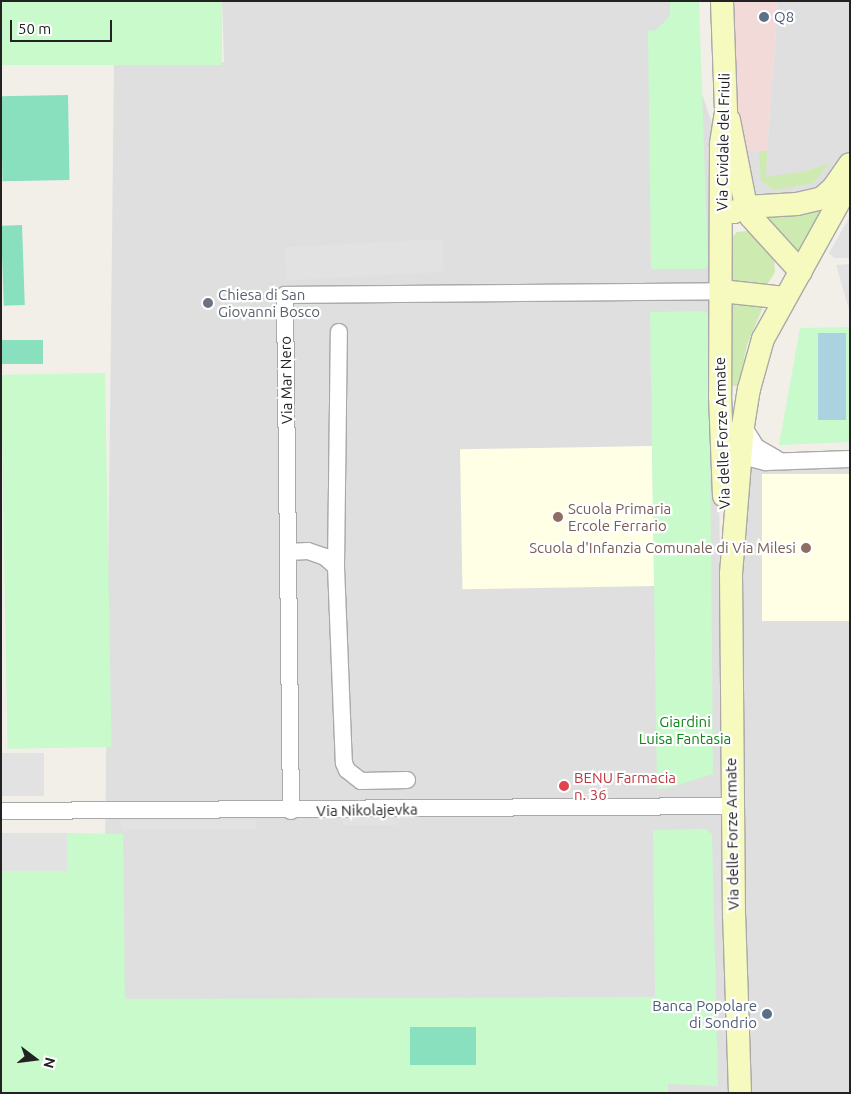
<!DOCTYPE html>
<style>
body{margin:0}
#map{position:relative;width:851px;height:1094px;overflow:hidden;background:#f2efe9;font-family:Ubuntu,sans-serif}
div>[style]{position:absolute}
.residential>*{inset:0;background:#e0dfdf}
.commercial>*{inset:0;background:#f2dad9}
.education>*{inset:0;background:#ffffe5;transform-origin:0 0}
.grass>*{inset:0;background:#cdebb0}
.park>*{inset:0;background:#c8facc;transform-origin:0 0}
.pitch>*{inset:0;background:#88e0be;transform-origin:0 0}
.parking>*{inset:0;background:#e2e2e2;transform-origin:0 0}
.water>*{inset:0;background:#aad3df;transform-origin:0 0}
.roads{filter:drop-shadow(1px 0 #a9a9a9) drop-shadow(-1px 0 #a9a9a9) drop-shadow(0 1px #a9a9a9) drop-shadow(0 -1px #a9a9a9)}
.street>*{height:16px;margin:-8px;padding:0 8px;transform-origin:8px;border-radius:8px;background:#fff}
.secondary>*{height:22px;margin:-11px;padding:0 11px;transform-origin:11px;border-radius:11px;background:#f7fabf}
.dots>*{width:14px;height:14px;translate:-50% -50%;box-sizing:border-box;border:2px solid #fff;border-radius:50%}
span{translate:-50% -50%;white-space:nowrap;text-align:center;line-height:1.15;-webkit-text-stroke:4.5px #fff;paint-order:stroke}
.service-label{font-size:15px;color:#4e5e75}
.left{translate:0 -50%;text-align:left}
.right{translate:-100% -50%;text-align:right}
.street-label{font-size:15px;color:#222}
.worship-label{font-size:15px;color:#5b616d}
.education-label{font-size:15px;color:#785e54}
.park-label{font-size:15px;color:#0c8416}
.health-label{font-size:15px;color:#be3a42}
.frame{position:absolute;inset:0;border:2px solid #222;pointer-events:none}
.north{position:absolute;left:10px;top:1034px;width:50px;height:50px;-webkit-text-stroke:4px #fff;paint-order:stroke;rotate:105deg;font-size:14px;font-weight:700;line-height:20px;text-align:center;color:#222}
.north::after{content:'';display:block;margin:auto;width:18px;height:22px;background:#222;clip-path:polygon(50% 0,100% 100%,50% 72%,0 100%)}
.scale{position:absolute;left:10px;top:20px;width:102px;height:22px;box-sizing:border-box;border:2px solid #222;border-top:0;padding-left:6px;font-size:15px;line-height:18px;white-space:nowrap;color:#222;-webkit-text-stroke:4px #fff;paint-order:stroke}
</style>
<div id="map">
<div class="residential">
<i style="clip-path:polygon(222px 1px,670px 1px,712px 123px,730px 1093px,163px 1093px,103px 1028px,114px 64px,224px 62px)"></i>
<i style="clip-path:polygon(778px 1px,850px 1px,850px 154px,823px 186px,809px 194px,751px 203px,737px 151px,767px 150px)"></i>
<i style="clip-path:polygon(743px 461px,850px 462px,850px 1093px,750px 1093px,738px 577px)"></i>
</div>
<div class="commercial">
<i style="clip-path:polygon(725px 1px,778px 1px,767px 151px,737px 150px)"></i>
</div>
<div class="education">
<i style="left:652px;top:446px;width:140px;height:192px;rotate:89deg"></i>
<i style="left:850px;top:474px;width:147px;height:88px;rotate:90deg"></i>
</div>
<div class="grass">
<i style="clip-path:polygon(759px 151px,767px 151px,766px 177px,807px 171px,829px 163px,814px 183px,774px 190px,761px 181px)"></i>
<i style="clip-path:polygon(828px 203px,802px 256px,764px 214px)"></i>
<i style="clip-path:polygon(748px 231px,770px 250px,774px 258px,775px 272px,766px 287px,734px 283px,729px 272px,729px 240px,737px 232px)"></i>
<i style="clip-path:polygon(731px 299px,764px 305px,747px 345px,739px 386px,729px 386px)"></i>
</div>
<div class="park">
<i style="left:1px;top:1px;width:221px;height:64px"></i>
<i style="clip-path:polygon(670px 1px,699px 1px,708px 266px,703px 269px,651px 269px,648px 31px,656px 30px,670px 16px)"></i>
<i style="clip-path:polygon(704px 311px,709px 315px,713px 774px,668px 788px,657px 789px,650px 312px)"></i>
<i style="clip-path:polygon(850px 327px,850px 442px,779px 445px,800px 328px)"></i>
<i style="left:105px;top:373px;width:374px;height:104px;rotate:89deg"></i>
<i style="clip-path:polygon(705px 829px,712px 834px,718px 1086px,668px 1084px,668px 1093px,1px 1093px,1px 871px,66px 871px,67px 833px,123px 834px,125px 999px,655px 997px,653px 830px)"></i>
</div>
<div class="pitch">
<i style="left:68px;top:95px;width:85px;height:67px;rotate:89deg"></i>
<i style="left:22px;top:225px;width:80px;height:21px;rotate:88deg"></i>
<i style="left:1px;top:340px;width:42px;height:24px"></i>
<i style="left:476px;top:1027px;width:38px;height:66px;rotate:90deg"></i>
</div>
<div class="parking">
<i style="clip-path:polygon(850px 216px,850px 258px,834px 258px,829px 253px)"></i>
<i style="left:442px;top:239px;width:33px;height:157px;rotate:87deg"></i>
<i style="clip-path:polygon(850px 264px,850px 313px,836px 265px)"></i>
<i style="left:1px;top:753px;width:43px;height:43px"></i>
<i style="left:343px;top:819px;width:56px;height:6px"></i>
<i style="left:121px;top:820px;width:135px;height:9px"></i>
<i style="left:1px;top:833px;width:66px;height:38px"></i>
</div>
<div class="water">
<i style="left:818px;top:333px;width:28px;height:87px"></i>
</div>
<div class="roads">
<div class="street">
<i style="left:743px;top:426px;width:25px;rotate:58deg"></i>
<i style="left:756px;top:447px;width:24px;rotate:30deg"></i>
<i style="left:739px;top:455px;width:28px;rotate:15deg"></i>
<i style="left:766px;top:462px;width:84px;rotate:-2deg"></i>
<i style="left:288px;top:552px;width:20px;rotate:-3deg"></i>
<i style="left:308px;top:551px;width:18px;rotate:19deg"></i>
<i style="left:325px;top:557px;width:15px;rotate:42deg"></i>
<i style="left:336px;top:567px;width:196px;rotate:87.7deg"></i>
<i style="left:344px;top:763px;width:8px;rotate:67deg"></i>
<i style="left:347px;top:770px;width:18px;rotate:38deg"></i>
<i style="left:361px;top:781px;width:46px;rotate:-1.2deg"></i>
<i style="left:336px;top:567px;width:235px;rotate:-89.3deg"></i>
<i style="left:1px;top:811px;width:732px;rotate:-0.39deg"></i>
<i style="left:291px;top:811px;width:516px;rotate:-90.67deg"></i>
<i style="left:285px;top:295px;width:436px;rotate:-0.5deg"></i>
</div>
<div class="secondary">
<i style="left:722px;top:1px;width:111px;rotate:87.9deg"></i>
<i style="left:726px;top:112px;width:33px;rotate:99deg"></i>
<i style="left:721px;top:145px;width:251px;rotate:90.2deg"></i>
<i style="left:720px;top:396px;width:100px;rotate:87.7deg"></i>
<i style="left:729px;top:120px;width:89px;rotate:78.9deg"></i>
<i style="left:746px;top:207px;width:11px;rotate:63deg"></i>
<i style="left:751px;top:217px;width:74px;rotate:47.7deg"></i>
<i style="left:734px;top:212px;width:13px;rotate:-23deg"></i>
<i style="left:746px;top:207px;width:51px;rotate:-3.4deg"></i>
<i style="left:797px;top:204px;width:26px;rotate:-13deg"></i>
<i style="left:822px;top:198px;width:15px;rotate:-42deg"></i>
<i style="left:833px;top:188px;width:29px;rotate:-55deg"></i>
<i style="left:721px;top:291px;width:64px;rotate:6.2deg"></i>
<i style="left:740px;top:1093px;width:177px;rotate:-91.9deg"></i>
<i style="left:734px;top:916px;width:342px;rotate:-90.5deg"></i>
<i style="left:731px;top:574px;width:148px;rotate:-85.4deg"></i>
<i style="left:743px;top:426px;width:37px;rotate:-81deg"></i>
<i style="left:749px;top:389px;width:52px;rotate:-74.4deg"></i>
<i style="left:763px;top:339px;width:179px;rotate:-61deg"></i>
</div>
</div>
<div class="dots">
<i style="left:764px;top:17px;background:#5c6f8a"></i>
<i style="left:208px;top:303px;background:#6b7280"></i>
<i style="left:558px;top:517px;background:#8d6e63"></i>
<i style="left:806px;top:548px;background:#8d6e63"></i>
<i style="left:564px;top:786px;background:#e0444e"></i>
<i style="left:767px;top:1014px;background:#5c6f8a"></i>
</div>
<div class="service-label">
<span class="left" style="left:774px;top:17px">Q8</span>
<span class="right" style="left:757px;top:1014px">Banca Popolare<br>di Sondrio</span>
</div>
<div class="street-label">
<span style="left:723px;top:142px;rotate:-89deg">Via Cividale del Friuli</span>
<span style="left:286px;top:380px;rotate:-91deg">Via Mar Nero</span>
<span style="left:722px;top:433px;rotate:-92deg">Via delle Forze Armate</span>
<span style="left:367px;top:810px;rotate:-1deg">Via Nikolajevka</span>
<span style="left:732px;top:834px;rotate:-91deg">Via delle Forze Armate</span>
</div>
<div class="worship-label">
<span class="left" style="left:218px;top:303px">Chiesa di San<br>Giovanni Bosco</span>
</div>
<div class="education-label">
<span class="left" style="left:568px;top:517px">Scuola Primaria<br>Ercole Ferrario</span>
<span class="right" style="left:796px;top:548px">Scuola d'Infanzia Comunale di Via Milesi</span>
</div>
<div class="park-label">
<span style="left:685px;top:730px">Giardini<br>Luisa Fantasia</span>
</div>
<div class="health-label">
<span class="left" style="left:574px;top:786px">BENU Farmacia<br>n. 36</span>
</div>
<div class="frame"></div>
<div class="north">N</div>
<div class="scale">50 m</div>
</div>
